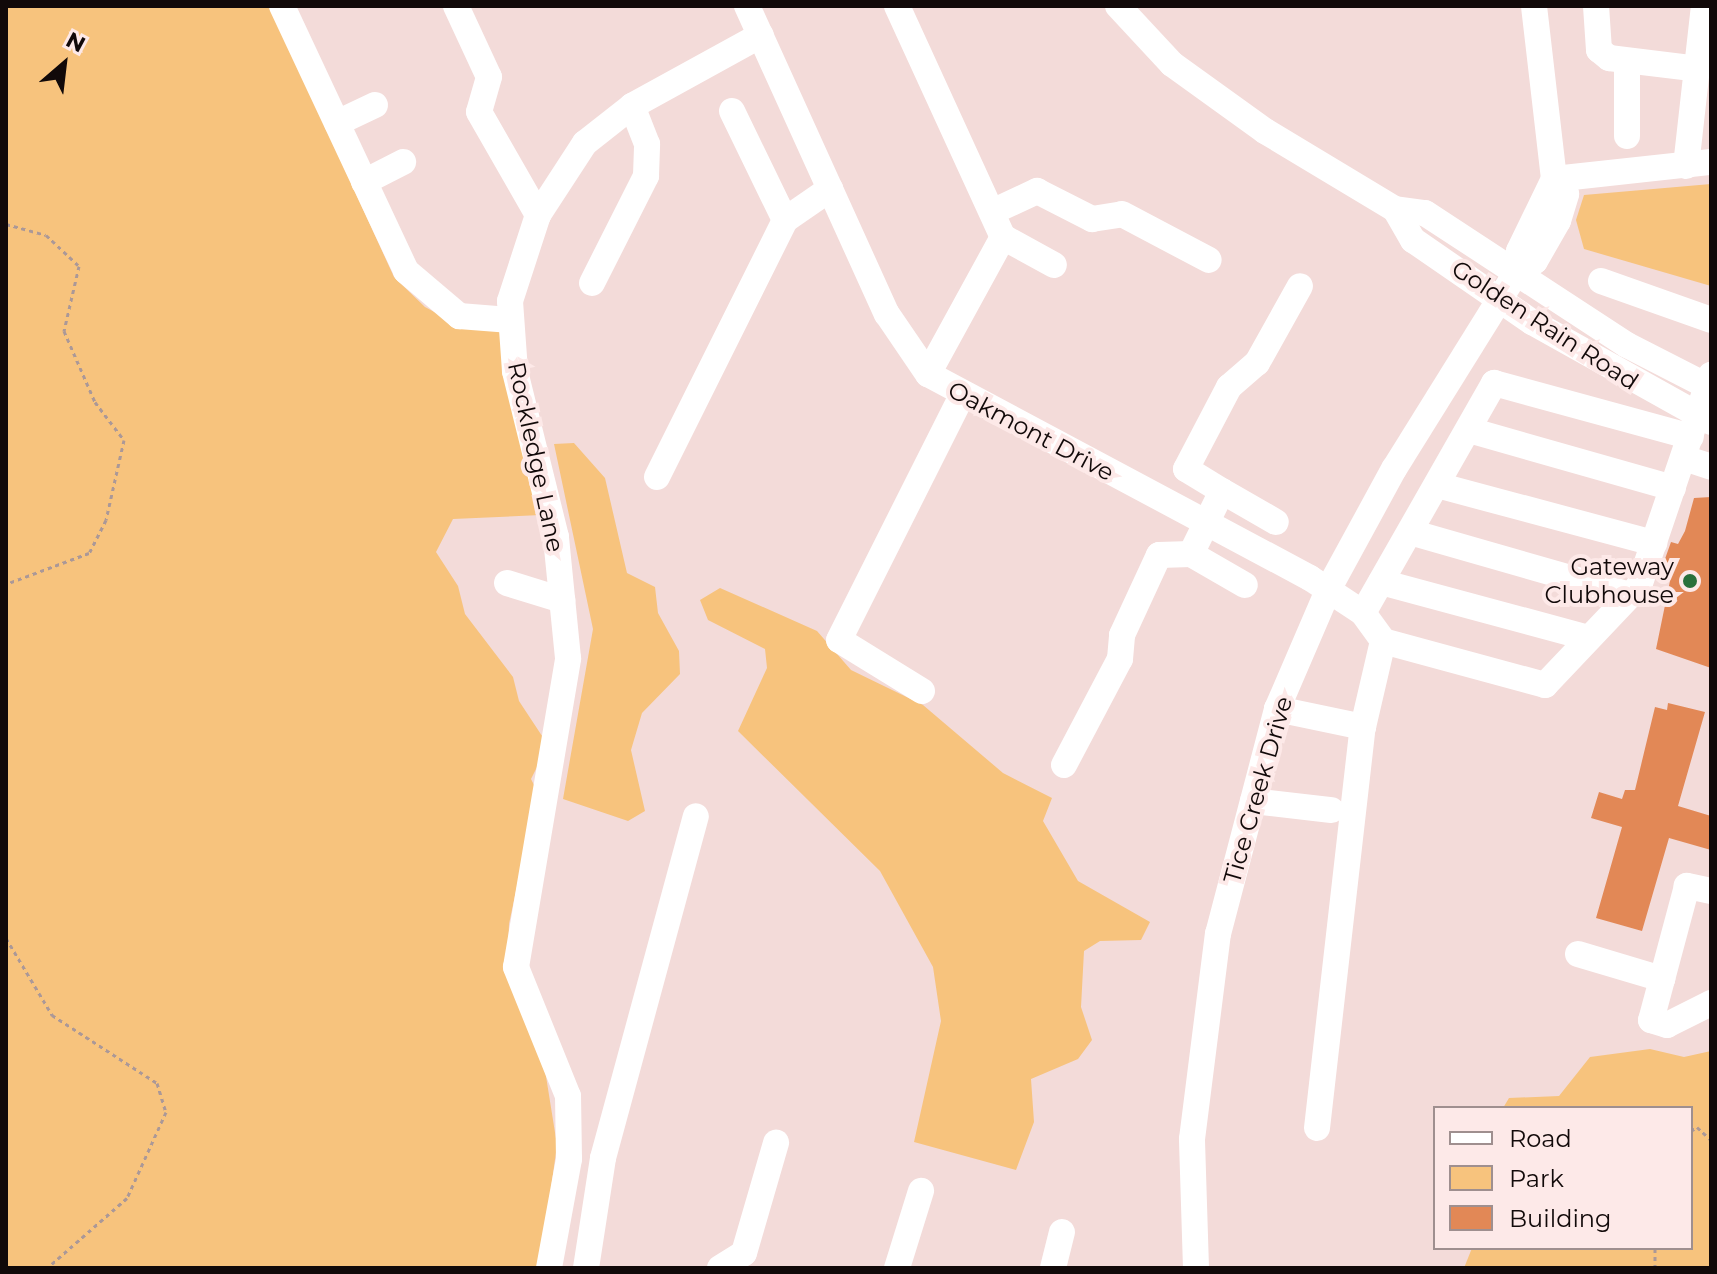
<!DOCTYPE html>
<style>
body{margin:0}
#map{position:relative;width:1717px;height:1274px;overflow:hidden;background:#f3dbd9;font-family:Montserrat,sans-serif}
div>[style]{position:absolute}
.green>*{inset:0;background:#f7c37d}
.building>*{inset:0;background:#e28856}
.path>*{height:3px;margin-top:-1.5px;transform-origin:0;background:repeating-linear-gradient(90deg,#ab9897 0 4px,transparent 0 8px)}
.minor>*{height:26px;margin:-13px;padding:0 13px;transform-origin:13px;border-radius:13px;background:#fff}
.dots>*{width:22px;height:22px;translate:-50% -50%;box-sizing:border-box;border:4px solid #fde9e8;border-radius:50%}
span{translate:-50% -50%;white-space:nowrap;text-align:center;line-height:1.15;-webkit-text-stroke:8px #fde9e8;paint-order:stroke}
.street-label{font-size:24px;color:#110909}
.poi-label{font-size:24px;color:#110909}
.right{translate:-100% -50%;text-align:right}
.frame{position:absolute;inset:0;border:8px solid #110909;pointer-events:none}
.legend{position:absolute;left:1433px;top:1106px;width:260px;height:144px;box-sizing:border-box;background:#fde9e8;border:2px solid #9f8f8f;margin:0;padding:10px 14px;list-style:none;font-size:24px;color:#110909}
.legend li{display:flex;align-items:center;gap:16px;height:40px}
.legend b{width:40px;border:2px solid #9f8f8f}
.north{position:absolute;left:24px;top:24px;width:80px;height:80px;-webkit-text-stroke:6px #fde9e8;paint-order:stroke;rotate:28deg;font-size:22px;font-weight:700;line-height:32px;text-align:center;color:#110909}
.north::after{content:'';display:block;margin:auto;width:28px;height:36px;background:#110909;clip-path:polygon(50% 0,100% 100%,50% 72%,0 100%)}
</style>
<div id="map">
<div class="green">
<i style="clip-path:polygon(6px 6px,270px 6px,394px 277px,425px 307px,457px 324px,501px 328px,541px 515px,453px 519px,436px 552px,458px 586px,465px 614px,513px 677px,519px 701px,548px 745px,531px 779px,537px 791px,509px 924px,508px 955px,545px 1070px,557px 1145px,540px 1268px,6px 1268px)"></i>
<i style="clip-path:polygon(1711px 184px,1711px 286px,1584px 249px,1576px 220px,1584px 195px)"></i>
<i style="clip-path:polygon(574px 443px,605px 478px,627px 573px,655px 587px,658px 613px,679px 651px,680px 674px,642px 713px,631px 750px,645px 811px,628px 821px,563px 799px,593px 629px,554px 444px)"></i>
<i style="clip-path:polygon(720px 588px,817px 631px,851px 670px,923px 705px,1003px 773px,1052px 798px,1043px 821px,1078px 881px,1150px 922px,1141px 940px,1100px 941px,1084px 951px,1081px 1007px,1092px 1040px,1078px 1059px,1031px 1079px,1034px 1122px,1016px 1170px,914px 1142px,941px 1021px,933px 967px,880px 871px,738px 731px,767px 668px,765px 649px,708px 620px,700px 600px)"></i>
<i style="clip-path:polygon(1650px 1049px,1684px 1057px,1711px 1051px,1711px 1268px,1464px 1268px,1472px 1248px,1691px 1248px,1691px 1108px,1503px 1108px,1509px 1098px,1559px 1096px,1590px 1057px)"></i>
</div>
<div class="building">
<i style="clip-path:polygon(1711px 497px,1711px 668px,1656px 649px,1671px 576px,1660px 573px,1671px 542px,1678px 544px,1685px 531px,1694px 498px)"></i>
<i style="clip-path:polygon(1668px 703px,1705px 712px,1678px 806px,1711px 816px,1711px 850px,1669px 838px,1642px 931px,1596px 918px,1622px 827px,1591px 818px,1599px 792px,1622px 799px,1625px 790px,1635px 790px,1655px 707px,1667px 710px)"></i>
</div>
<div class="path">
<i style="left:6px;top:224px;width:41px;rotate:15.4deg"></i>
<i style="left:46px;top:235px;width:45px;rotate:43.2deg"></i>
<i style="left:79px;top:266px;width:67px;rotate:103deg"></i>
<i style="left:64px;top:331px;width:77px;rotate:66.4deg"></i>
<i style="left:95px;top:402px;width:48px;rotate:52.7deg"></i>
<i style="left:124px;top:440px;width:82px;rotate:102.7deg"></i>
<i style="left:106px;top:520px;width:37px;rotate:117deg"></i>
<i style="left:89px;top:553px;width:89px;rotate:159.5deg"></i>
<i style="left:6px;top:938px;width:90px;rotate:59.1deg"></i>
<i style="left:52px;top:1015px;width:125px;rotate:32.9deg"></i>
<i style="left:157px;top:1083px;width:30px;rotate:73deg"></i>
<i style="left:166px;top:1112px;width:94px;rotate:114.4deg"></i>
<i style="left:127px;top:1198px;width:106px;rotate:138.8deg"></i>
<i style="left:1691px;top:1131px;width:7px;rotate:-34deg"></i>
<i style="left:1697px;top:1127px;width:19px;rotate:43deg"></i>
<i style="left:1655px;top:1268px;width:20px;rotate:-90deg"></i>
</div>
<div class="minor">
<i style="left:282px;top:6px;width:293px;rotate:64.9deg"></i>
<i style="left:406px;top:271px;width:70px;rotate:40.3deg"></i>
<i style="left:459px;top:316px;width:52px;rotate:4.4deg"></i>
<i style="left:456px;top:6px;width:78px;rotate:65.1deg"></i>
<i style="left:489px;top:77px;width:36px;rotate:106deg"></i>
<i style="left:479px;top:112px;width:119px;rotate:60.2deg"></i>
<i style="left:747px;top:6px;width:338px;rotate:65.6deg"></i>
<i style="left:887px;top:314px;width:73px;rotate:55.7deg"></i>
<i style="left:928px;top:374px;width:433px;rotate:28.1deg"></i>
<i style="left:1310px;top:578px;width:64px;rotate:33.4deg"></i>
<i style="left:1363px;top:613px;width:265px;rotate:-60.3deg"></i>
<i style="left:1494px;top:383px;width:204px;rotate:15.3deg"></i>
<i style="left:897px;top:6px;width:254px;rotate:65.4deg"></i>
<i style="left:1003px;top:237px;width:156px;rotate:118.7deg"></i>
<i style="left:1118px;top:6px;width:79px;rotate:47deg"></i>
<i style="left:1172px;top:64px;width:115px;rotate:35.8deg"></i>
<i style="left:1265px;top:131px;width:152px;rotate:31deg"></i>
<i style="left:1395px;top:209px;width:30px;rotate:8deg"></i>
<i style="left:1425px;top:213px;width:241px;rotate:33.2deg"></i>
<i style="left:1627px;top:345px;width:94px;rotate:27.1deg"></i>
<i style="left:1596px;top:6px;width:44px;rotate:86.1deg"></i>
<i style="left:1599px;top:50px;width:13px;rotate:39deg"></i>
<i style="left:1609px;top:58px;width:90px;rotate:7deg"></i>
<i style="left:732px;top:111px;width:121px;rotate:64.1deg"></i>
<i style="left:337px;top:123px;width:42px;rotate:-25.3deg"></i>
<i style="left:1627px;top:136px;width:73px;rotate:-90deg"></i>
<i style="left:1686px;top:166px;width:161px;rotate:-83.6deg"></i>
<i style="left:1554px;top:179px;width:158px;rotate:-6.2deg"></i>
<i style="left:364px;top:182px;width:44px;rotate:-27.1deg"></i>
<i style="left:1395px;top:209px;width:36px;rotate:60deg"></i>
<i style="left:1413px;top:240px;width:145px;rotate:34.6deg"></i>
<i style="left:1532px;top:322px;width:205px;rotate:29.2deg"></i>
<i style="left:992px;top:212px;width:50px;rotate:-25deg"></i>
<i style="left:1037px;top:191px;width:62px;rotate:27deg"></i>
<i style="left:1092px;top:219px;width:30px;rotate:-9deg"></i>
<i style="left:1122px;top:214px;width:98px;rotate:27.9deg"></i>
<i style="left:1003px;top:237px;width:58px;rotate:28.8deg"></i>
<i style="left:1516px;top:273px;width:22px;rotate:-32deg"></i>
<i style="left:1535px;top:261px;width:46px;rotate:-60.1deg"></i>
<i style="left:1558px;top:221px;width:28px;rotate:-73deg"></i>
<i style="left:1566px;top:194px;width:19px;rotate:-129deg"></i>
<i style="left:1601px;top:281px;width:117px;rotate:19.5deg"></i>
<i style="left:592px;top:283px;width:120px;rotate:-63.2deg"></i>
<i style="left:646px;top:176px;width:32px;rotate:-88deg"></i>
<i style="left:647px;top:144px;width:41px;rotate:-111.5deg"></i>
<i style="left:1469px;top:430px;width:212px;rotate:15.9deg"></i>
<i style="left:1684px;top:458px;width:28px;rotate:18deg"></i>
<i style="left:657px;top:477px;width:287px;rotate:-63.5deg"></i>
<i style="left:785px;top:220px;width:55px;rotate:-34.6deg"></i>
<i style="left:1437px;top:485px;width:225px;rotate:15deg"></i>
<i style="left:1222px;top:491px;width:62px;rotate:29.9deg"></i>
<i style="left:1410px;top:532px;width:228px;rotate:16deg"></i>
<i style="left:1191px;top:554px;width:62px;rotate:29.9deg"></i>
<i style="left:1381px;top:582px;width:215px;rotate:15.1deg"></i>
<i style="left:507px;top:583px;width:58px;rotate:17.2deg"></i>
<i style="left:1363px;top:613px;width:34px;rotate:54deg"></i>
<i style="left:1383px;top:641px;width:168px;rotate:15.2deg"></i>
<i style="left:1545px;top:685px;width:137px;rotate:-46.5deg"></i>
<i style="left:1639px;top:586px;width:223px;rotate:-71.2deg"></i>
<i style="left:922px;top:691px;width:97px;rotate:-148.4deg"></i>
<i style="left:839px;top:640px;width:272px;rotate:-63.3deg"></i>
<i style="left:1277px;top:709px;width:88px;rotate:11.8deg"></i>
<i style="left:1064px;top:765px;width:120px;rotate:-62.2deg"></i>
<i style="left:1120px;top:659px;width:24px;rotate:-85deg"></i>
<i style="left:1122px;top:635px;width:88px;rotate:-65.2deg"></i>
<i style="left:1159px;top:555px;width:32px;rotate:-2deg"></i>
<i style="left:1191px;top:554px;width:70px;rotate:-63.8deg"></i>
<i style="left:1222px;top:491px;width:42px;rotate:-148.6deg"></i>
<i style="left:1186px;top:469px;width:93px;rotate:-62.3deg"></i>
<i style="left:1229px;top:387px;width:37px;rotate:-41deg"></i>
<i style="left:1257px;top:363px;width:88px;rotate:-60.8deg"></i>
<i style="left:1253px;top:801px;width:79px;rotate:6.6deg"></i>
<i style="left:1711px;top:891px;width:25px;rotate:-168deg"></i>
<i style="left:1687px;top:886px;width:139px;rotate:105deg"></i>
<i style="left:1651px;top:1020px;width:17px;rotate:17deg"></i>
<i style="left:1667px;top:1025px;width:49px;rotate:-26.6deg"></i>
<i style="left:1578px;top:954px;width:88px;rotate:16.6deg"></i>
<i style="left:1317px;top:1128px;width:404px;rotate:-83.5deg"></i>
<i style="left:1363px;top:727px;width:88px;rotate:-76.9deg"></i>
<i style="left:549px;top:1268px;width:111px;rotate:-79.6deg"></i>
<i style="left:569px;top:1159px;width:63px;rotate:-90.9deg"></i>
<i style="left:568px;top:1096px;width:139px;rotate:-112deg"></i>
<i style="left:516px;top:967px;width:313px;rotate:-80.4deg"></i>
<i style="left:568px;top:658px;width:122px;rotate:-95.7deg"></i>
<i style="left:556px;top:537px;width:171px;rotate:-103.9deg"></i>
<i style="left:515px;top:371px;width:70px;rotate:-94.1deg"></i>
<i style="left:510px;top:301px;width:90px;rotate:-72deg"></i>
<i style="left:538px;top:215px;width:86px;rotate:-56.9deg"></i>
<i style="left:585px;top:143px;width:60px;rotate:-38.2deg"></i>
<i style="left:632px;top:106px;width:147px;rotate:-28.8deg"></i>
<i style="left:586px;top:1268px;width:111px;rotate:-81.2deg"></i>
<i style="left:603px;top:1158px;width:354px;rotate:-74.8deg"></i>
<i style="left:720px;top:1268px;width:28px;rotate:-32deg"></i>
<i style="left:744px;top:1253px;width:115px;rotate:-73.8deg"></i>
<i style="left:897px;top:1268px;width:81px;rotate:-72.7deg"></i>
<i style="left:1053px;top:1268px;width:37px;rotate:-76deg"></i>
<i style="left:1196px;top:1268px;width:129px;rotate:-91.8deg"></i>
<i style="left:1192px;top:1139px;width:207px;rotate:-82.8deg"></i>
<i style="left:1218px;top:934px;width:233px;rotate:-75.3deg"></i>
<i style="left:1277px;top:709px;width:132px;rotate:-66.7deg"></i>
<i style="left:1329px;top:588px;width:136px;rotate:-61.4deg"></i>
<i style="left:1394px;top:469px;width:231px;rotate:-58.1deg"></i>
<i style="left:1516px;top:273px;width:22px;rotate:-82deg"></i>
<i style="left:1519px;top:251px;width:80px;rotate:-64.1deg"></i>
<i style="left:1554px;top:179px;width:174px;rotate:-96.6deg"></i>
</div>
<div class="dots">
<i style="left:1690px;top:581px;background:#2a703b"></i>
</div>
<div class="street-label">
<span style="left:1545px;top:325px;rotate:33deg">Golden Rain Road</span>
<span style="left:1031px;top:431px;rotate:28deg">Oakmont Drive</span>
<span style="left:536px;top:457px;rotate:78deg">Rockledge Lane</span>
<span style="left:1258px;top:790px;rotate:-74deg">Tice Creek Drive</span>
</div>
<div class="poi-label">
<span class="right" style="left:1674px;top:581px">Gateway<br>Clubhouse</span>
</div>
<div class="frame"></div>
<ul class="legend">
<li><b style="height:10px;background:#fff"></b>Road</li>
<li><b style="height:22px;background:#f7c37d"></b>Park</li>
<li><b style="height:22px;background:#e28856"></b>Building</li>
</ul>
<div class="north">N</div>
</div>
